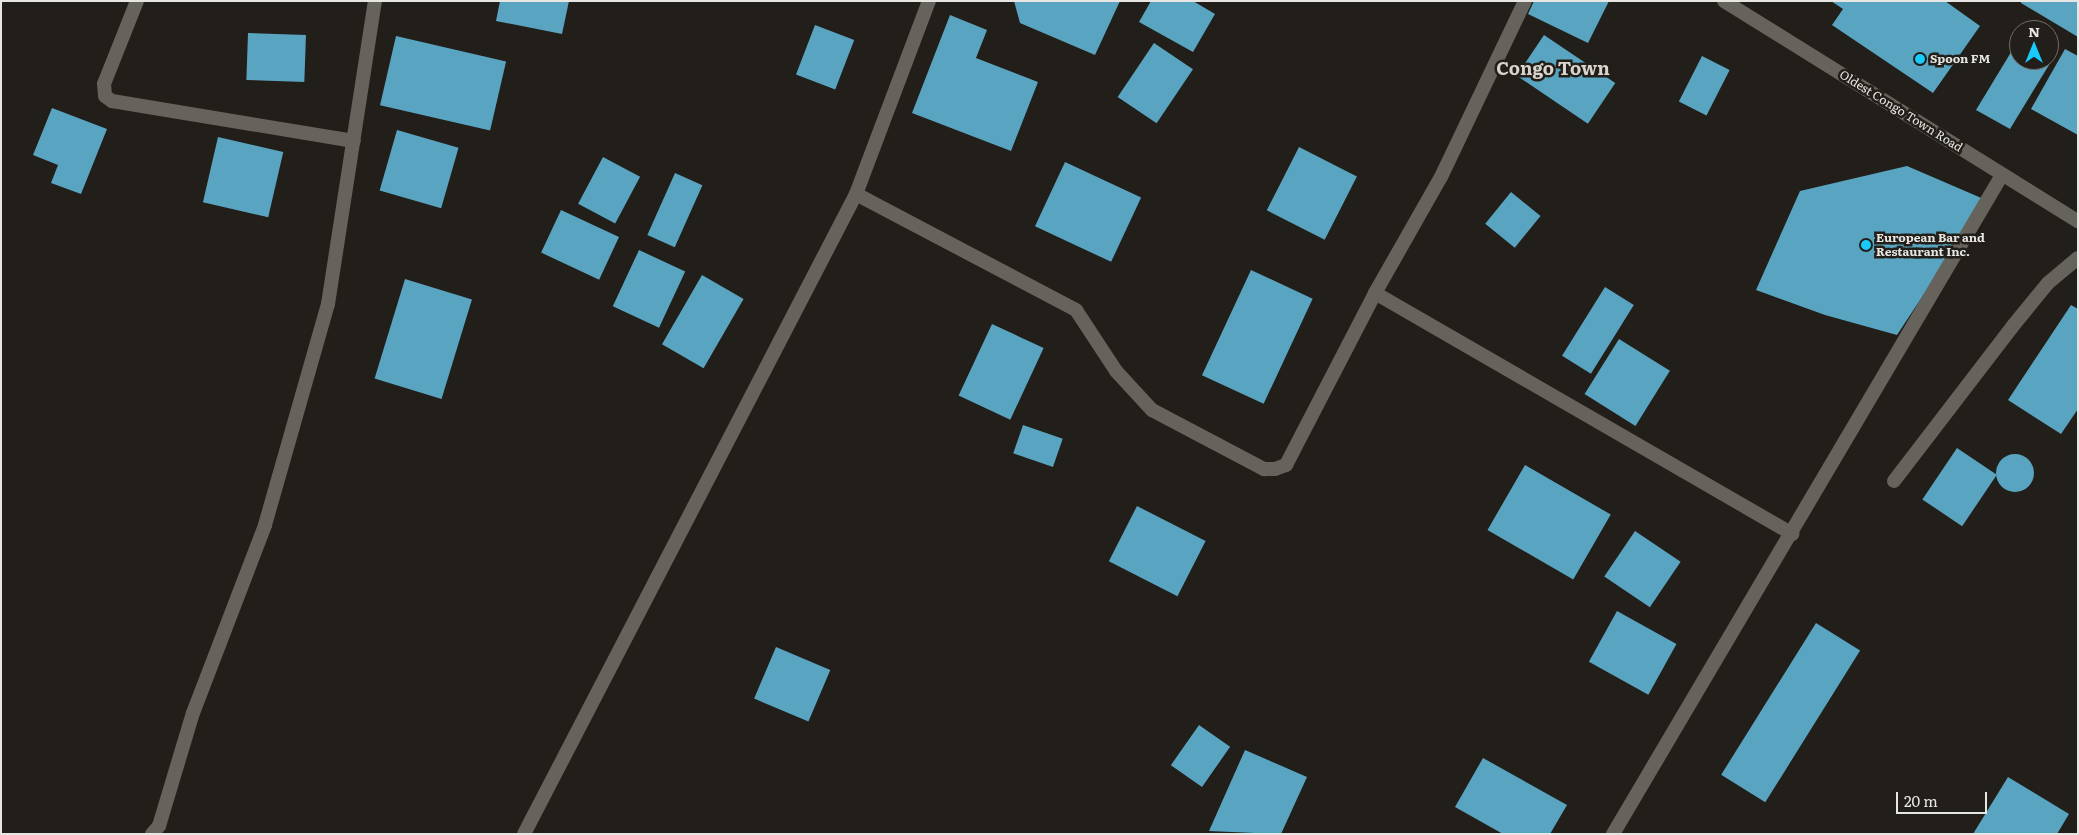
<!DOCTYPE html>
<style>
body{margin:0}
#map{position:relative;width:2079px;height:835px;overflow:hidden;background:#221e19;font-family:Literata,serif}
div>[style]{position:absolute}
.building>*{inset:0;background:#59a5c1;transform-origin:0 0}
.round{border-radius:50%}
.service>*{height:14px;margin:-7px;padding:0 7px;transform-origin:7px;border-radius:7px;background:#66625c}
.minor>*{height:14px;margin:-7px;padding:0 7px;transform-origin:7px;border-radius:7px;background:#66625c}
.tertiary>*{height:14px;margin:-7px;padding:0 7px;transform-origin:7px;border-radius:7px;background:#66625c}
.dots>*{width:14px;height:14px;translate:-50% -50%;box-sizing:border-box;border:2px solid #221e19;border-radius:50%}
span{translate:-50% -50%;white-space:nowrap;text-align:center;line-height:1.15;-webkit-text-stroke:5px #221e19;paint-order:stroke}
.poi-label{font-size:12px;color:#e8e6e2;font-weight:700}
.left{translate:0 -50%;text-align:left}
.street-label{font-size:12px;color:#e8e6e2}
.district-label{font-size:18px;color:#d9d4cd;font-weight:700}
.frame{position:absolute;inset:0;border:2px solid #e8e6e2;pointer-events:none}
.north{position:absolute;left:2009px;top:20px;width:50px;height:50px;box-sizing:border-box;background:#221e19;border:1px solid #716e69;border-radius:50%;rotate:0deg;font-size:14px;font-weight:700;line-height:20px;text-align:center;color:#e8e6e2}
.north::after{content:'';display:block;margin:auto;width:18px;height:22px;background:#19cafc;clip-path:polygon(50% 0,100% 100%,50% 72%,0 100%)}
.scale{position:absolute;left:1896px;top:792px;width:91px;height:22px;box-sizing:border-box;border:2px solid #e8e6e2;border-top:0;padding-left:6px;font-size:15px;line-height:18px;white-space:nowrap;color:#e8e6e2;-webkit-text-stroke:4px #221e19;paint-order:stroke}
</style>
<div id="map">
<div class="building">
<i style="clip-path:polygon(500px 1px,569px 1px,562px 34px,496px 21px)"></i>
<i style="clip-path:polygon(1014px 1px,1120px 1px,1095px 55px,1020px 23px)"></i>
<i style="clip-path:polygon(1151px 1px,1193px 1px,1215px 14px,1193px 52px,1139px 22px)"></i>
<i style="clip-path:polygon(1534px 1px,1609px 1px,1588px 43px,1528px 14px)"></i>
<i style="clip-path:polygon(1831px 1px,1945px 1px,1980px 26px,1933px 93px,1832px 25px,1843px 9px)"></i>
<i style="clip-path:polygon(2021px 1px,2078px 1px,2078px 37px,2021px 3px)"></i>
<i style="clip-path:polygon(950px 15px,987px 30px,976px 58px,1038px 82px,1011px 151px,912px 113px)"></i>
<i style="left:815px;top:25px;width:42px;height:53px;rotate:21deg"></i>
<i style="left:248px;top:33px;width:58px;height:47px;rotate:2deg"></i>
<i style="left:1544px;top:35px;width:86px;height:49px;rotate:34deg"></i>
<i style="left:396px;top:36px;width:113px;height:71px;rotate:13deg"></i>
<i style="clip-path:polygon(2019px 39px,2019px 60px,2052px 60px,2010px 129px,1976px 110px)"></i>
<i style="left:1154px;top:43px;width:47px;height:65px;rotate:34deg"></i>
<i style="clip-path:polygon(2065px 49px,2078px 56px,2078px 135px,2031px 109px)"></i>
<i style="left:1702px;top:56px;width:31px;height:51px;rotate:27deg"></i>
<i style="clip-path:polygon(52px 108px,107px 129px,81px 194px,51px 183px,58px 165px,33px 155px)"></i>
<i style="left:397px;top:130px;width:64px;height:63px;rotate:16deg"></i>
<i style="left:218px;top:137px;width:67px;height:67px;rotate:13deg"></i>
<i style="left:1299px;top:147px;width:65px;height:71px;rotate:27deg"></i>
<i style="left:603px;top:157px;width:42px;height:53px;rotate:28deg"></i>
<i style="left:1065px;top:162px;width:84px;height:71px;rotate:25deg"></i>
<i style="clip-path:polygon(1907px 166px,1986px 200px,1897px 335px,1825px 315px,1756px 290px,1800px 191px)"></i>
<i style="left:675px;top:173px;width:30px;height:68px;rotate:24deg"></i>
<i style="left:1511px;top:192px;width:38px;height:41px;rotate:39deg"></i>
<i style="left:561px;top:210px;width:64px;height:47px;rotate:25deg"></i>
<i style="left:639px;top:250px;width:51px;height:62px;rotate:25deg"></i>
<i style="left:1251px;top:270px;width:68px;height:116px;rotate:25deg"></i>
<i style="left:702px;top:275px;width:48px;height:80px;rotate:30deg"></i>
<i style="left:405px;top:279px;width:70px;height:104px;rotate:17deg"></i>
<i style="left:1605px;top:287px;width:34px;height:81px;rotate:32deg"></i>
<i style="clip-path:polygon(2071px 305px,2078px 309px,2078px 409px,2061px 434px,2008px 400px)"></i>
<i style="left:992px;top:324px;width:57px;height:79px;rotate:25deg"></i>
<i style="left:1619px;top:339px;width:60px;height:65px;rotate:32deg"></i>
<i style="left:1023px;top:425px;width:42px;height:30px;rotate:19deg"></i>
<i style="left:1957px;top:448px;width:48px;height:62px;rotate:34deg"></i>
<i class="round" style="left:1996px;top:454px;width:38px;height:38px"></i>
<i style="left:1525px;top:465px;width:99px;height:75px;rotate:30deg"></i>
<i style="left:1137px;top:506px;width:77px;height:62px;rotate:27deg"></i>
<i style="left:1635px;top:531px;width:55px;height:55px;rotate:34deg"></i>
<i style="left:1617px;top:611px;width:68px;height:58px;rotate:29deg"></i>
<i style="left:1816px;top:623px;width:52px;height:179px;rotate:32deg"></i>
<i style="left:776px;top:647px;width:59px;height:56px;rotate:23deg"></i>
<i style="left:1199px;top:725px;width:38px;height:49px;rotate:35deg"></i>
<i style="clip-path:polygon(1245px 750px,1307px 777px,1281px 834px,1209px 831px)"></i>
<i style="clip-path:polygon(1483px 758px,1567px 805px,1550px 834px,1503px 834px,1455px 807px)"></i>
<i style="clip-path:polygon(2008px 777px,2069px 814px,2057px 834px,1973px 834px)"></i>
</div>
<div class="service">
<i style="left:137px;top:1px;width:89px;rotate:111.7deg"></i>
<i style="left:104px;top:84px;width:12px;rotate:85deg"></i>
<i style="left:105px;top:96px;width:9px;rotate:36deg"></i>
<i style="left:112px;top:101px;width:245px;rotate:9.4deg"></i>
<i style="left:1894px;top:481px;width:194px;rotate:-52.5deg"></i>
<i style="left:2012px;top:327px;width:57px;rotate:-50.7deg"></i>
<i style="left:2048px;top:283px;width:39px;rotate:-40deg"></i>
</div>
<div class="minor">
<i style="left:856px;top:194px;width:249px;rotate:27.8deg"></i>
<i style="left:1076px;top:310px;width:73px;rotate:56.7deg"></i>
<i style="left:1116px;top:371px;width:53px;rotate:47.3deg"></i>
<i style="left:1152px;top:410px;width:127px;rotate:27.8deg"></i>
<i style="left:1264px;top:469px;width:11px"></i>
<i style="left:1275px;top:469px;width:12px;rotate:-20deg"></i>
<i style="left:1286px;top:465px;width:194px;rotate:-62.6deg"></i>
<i style="left:1375px;top:293px;width:133px;rotate:-60.4deg"></i>
<i style="left:1441px;top:177px;width:195px;rotate:-64.5deg"></i>
<i style="left:1375px;top:293px;width:482px;rotate:30deg"></i>
<i style="left:152px;top:834px;width:11px;rotate:-49deg"></i>
<i style="left:159px;top:826px;width:118px;rotate:-73.3deg"></i>
<i style="left:193px;top:713px;width:201px;rotate:-69deg"></i>
<i style="left:265px;top:525px;width:230px;rotate:-74.1deg"></i>
<i style="left:328px;top:304px;width:307px;rotate:-81.2deg"></i>
<i style="left:524px;top:834px;width:721px;rotate:-62.58deg"></i>
<i style="left:856px;top:194px;width:206px;rotate:-69.3deg"></i>
<i style="left:1613px;top:834px;width:765px;rotate:-59.45deg"></i>
</div>
<div class="tertiary">
<i style="left:1724px;top:1px;width:417px;rotate:31.9deg"></i>
</div>
<div class="dots">
<i style="left:1920px;top:59px;background:#19cafc"></i>
<i style="left:1866px;top:245px;background:#19cafc"></i>
</div>
<div class="poi-label">
<span class="left" style="left:1930px;top:59px">Spoon FM</span>
<span class="left" style="left:1876px;top:245px">European Bar and<br>Restaurant Inc.</span>
</div>
<div class="street-label">
<span style="left:1901px;top:111px;rotate:32deg">Oldest Congo Town Road</span>
</div>
<div class="district-label">
<span style="left:1553px;top:68px">Congo Town</span>
</div>
<div class="frame"></div>
<div class="north">N</div>
<div class="scale">20 m</div>
</div>
